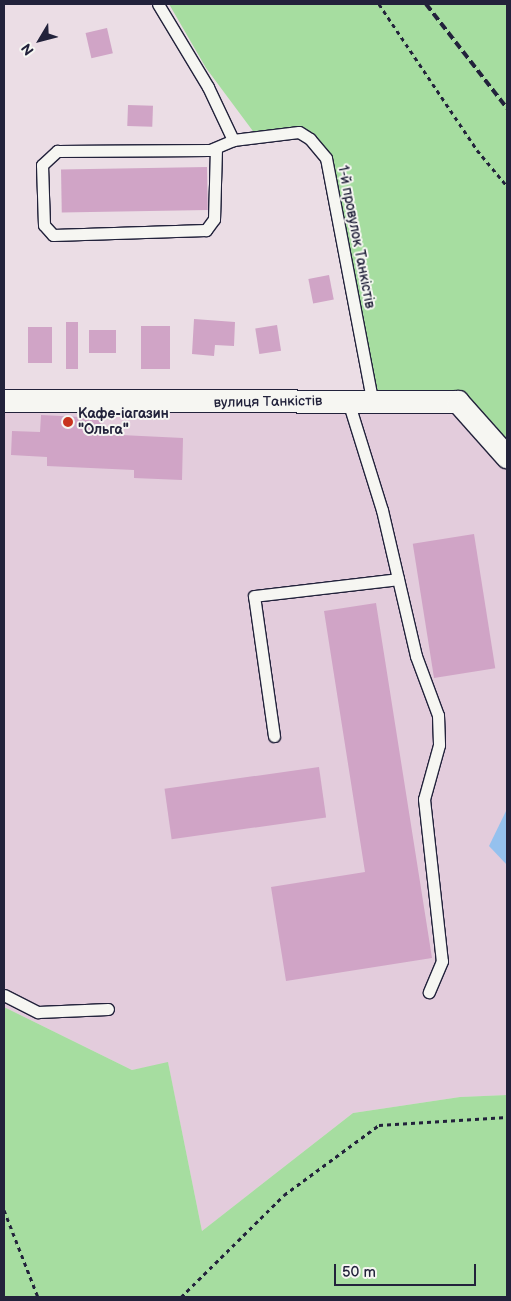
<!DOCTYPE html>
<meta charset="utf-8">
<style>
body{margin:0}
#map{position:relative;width:511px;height:1301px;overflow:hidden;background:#ebdde5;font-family:"Balsamiq Sans",sans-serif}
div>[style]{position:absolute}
.built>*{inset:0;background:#e3ccdc}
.green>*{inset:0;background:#a6dda0}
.water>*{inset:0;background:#95c1ee}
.building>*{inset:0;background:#d0a4c6;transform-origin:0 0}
.path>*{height:3px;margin-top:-1.5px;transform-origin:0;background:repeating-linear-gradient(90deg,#22223b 0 4px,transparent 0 8px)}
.roads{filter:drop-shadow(1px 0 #22223b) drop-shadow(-1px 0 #22223b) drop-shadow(0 1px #22223b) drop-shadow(0 -1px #22223b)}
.lane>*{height:11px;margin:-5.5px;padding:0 5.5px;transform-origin:5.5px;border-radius:5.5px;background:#f6f6f2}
.street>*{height:22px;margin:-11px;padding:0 11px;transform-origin:11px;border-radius:11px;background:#f6f6f2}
.rail>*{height:4px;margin-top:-2px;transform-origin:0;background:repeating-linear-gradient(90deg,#22223b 0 8px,transparent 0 12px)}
.dots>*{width:14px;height:14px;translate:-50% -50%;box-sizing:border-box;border:2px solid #f6f6f2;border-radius:50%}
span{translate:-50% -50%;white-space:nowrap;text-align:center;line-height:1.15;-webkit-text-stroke:4px #f6f6f2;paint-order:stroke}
.street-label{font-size:14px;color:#22223b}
.poi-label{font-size:14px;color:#22223b;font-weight:700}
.left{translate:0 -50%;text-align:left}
.frame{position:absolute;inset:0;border:5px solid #22223b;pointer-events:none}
.north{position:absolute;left:15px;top:15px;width:50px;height:50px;-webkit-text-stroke:4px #f6f6f2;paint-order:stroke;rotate:233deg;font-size:14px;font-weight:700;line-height:20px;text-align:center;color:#22223b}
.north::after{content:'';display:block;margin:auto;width:18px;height:22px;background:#22223b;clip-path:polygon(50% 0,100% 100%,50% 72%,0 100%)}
.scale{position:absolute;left:334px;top:1264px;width:142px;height:22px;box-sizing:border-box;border:2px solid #22223b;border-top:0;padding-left:6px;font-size:15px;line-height:18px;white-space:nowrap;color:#22223b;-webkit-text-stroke:4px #f6f6f2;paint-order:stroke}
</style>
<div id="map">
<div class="built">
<i style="clip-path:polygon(4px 401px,458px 402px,507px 457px,507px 1095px,460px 1097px,353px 1113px,202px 1231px,168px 1063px,132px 1070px,4px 1007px)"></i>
</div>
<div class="green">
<i style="clip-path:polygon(169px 4px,507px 4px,507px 457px,458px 402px,372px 400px,326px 158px,299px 132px,258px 138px,206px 68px)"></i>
<i style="clip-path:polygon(4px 1007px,132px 1070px,168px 1062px,202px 1231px,353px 1113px,460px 1097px,507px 1095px,507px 1297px,4px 1297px)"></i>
</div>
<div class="water">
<i style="clip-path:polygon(507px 809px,507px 865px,489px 846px)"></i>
</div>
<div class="building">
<i style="left:107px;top:28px;width:26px;height:22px;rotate:77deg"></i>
<i style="left:128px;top:105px;width:25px;height:21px;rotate:2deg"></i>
<i style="left:207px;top:167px;width:43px;height:146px;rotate:89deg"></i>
<i style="left:329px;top:275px;width:25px;height:21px;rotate:79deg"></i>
<i style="clip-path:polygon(194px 319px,235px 322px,234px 346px,215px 345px,214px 356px,192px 354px)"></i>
<i style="left:66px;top:322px;width:12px;height:47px"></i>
<i style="left:277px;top:325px;width:26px;height:22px;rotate:81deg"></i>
<i style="left:170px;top:326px;width:43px;height:29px;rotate:90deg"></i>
<i style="left:28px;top:327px;width:24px;height:36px"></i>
<i style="left:89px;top:330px;width:27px;height:23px"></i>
<i style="clip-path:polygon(41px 415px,101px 418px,100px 434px,183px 438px,182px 480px,134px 478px,134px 470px,47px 466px,47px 457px,11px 455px,12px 431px,40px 432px)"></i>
<i style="left:474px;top:534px;width:136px;height:62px;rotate:81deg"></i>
<i style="clip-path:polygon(376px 603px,432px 958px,286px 981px,271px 887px,365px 872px,324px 611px)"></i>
<i style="left:319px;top:767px;width:51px;height:156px;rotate:82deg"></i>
</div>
<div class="path">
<i style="left:379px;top:4px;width:176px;rotate:56.1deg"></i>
<i style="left:477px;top:150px;width:47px;rotate:50.2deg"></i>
<i style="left:4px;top:1210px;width:93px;rotate:68.7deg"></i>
<i style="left:181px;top:1297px;width:145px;rotate:-44.7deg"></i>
<i style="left:284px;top:1195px;width:118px;rotate:-36.4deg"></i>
<i style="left:379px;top:1125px;width:128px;rotate:-3.6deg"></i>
</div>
<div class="roads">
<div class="lane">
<i style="left:158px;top:4px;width:97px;rotate:58.9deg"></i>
<i style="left:208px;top:87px;width:59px;rotate:64.7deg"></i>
<i style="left:233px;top:140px;width:66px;rotate:-6.9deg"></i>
<i style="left:299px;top:132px;width:13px;rotate:32deg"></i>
<i style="left:310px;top:139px;width:25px;rotate:50deg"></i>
<i style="left:326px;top:158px;width:246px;rotate:79.2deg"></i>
<i style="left:216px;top:148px;width:71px;rotate:91.6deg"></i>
<i style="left:214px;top:219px;width:14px;rotate:126deg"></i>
<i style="left:206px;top:230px;width:153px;rotate:178.1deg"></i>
<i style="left:53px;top:235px;width:13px;rotate:-132deg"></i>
<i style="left:44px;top:225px;width:60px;rotate:-91.9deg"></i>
<i style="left:42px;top:165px;width:21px;rotate:-43deg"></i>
<i style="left:57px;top:151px;width:153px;rotate:-0.4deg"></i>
<i style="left:210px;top:150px;width:25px;rotate:-23deg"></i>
<i style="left:348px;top:401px;width:114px;rotate:72.7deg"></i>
<i style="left:382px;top:510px;width:150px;rotate:76.9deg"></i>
<i style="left:416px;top:656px;width:63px;rotate:69.6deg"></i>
<i style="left:438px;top:715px;width:30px;rotate:88deg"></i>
<i style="left:439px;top:745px;width:56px;rotate:105.5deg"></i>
<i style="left:424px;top:799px;width:163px;rotate:83.7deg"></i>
<i style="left:442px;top:961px;width:34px;rotate:113deg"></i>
<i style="left:274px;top:736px;width:141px;rotate:-98.1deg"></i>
<i style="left:254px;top:596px;width:145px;rotate:-6.7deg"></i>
<i style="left:4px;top:995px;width:38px;rotate:27deg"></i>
<i style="left:38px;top:1012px;width:70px;rotate:-2.5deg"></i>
</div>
<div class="street">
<i style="left:4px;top:401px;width:454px;rotate:0.1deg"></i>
<i style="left:458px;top:402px;width:74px;rotate:48.3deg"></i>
</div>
</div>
<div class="rail">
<i style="left:426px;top:4px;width:132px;rotate:52.1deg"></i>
</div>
<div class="dots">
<i style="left:68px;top:422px;background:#c8321e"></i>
</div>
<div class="street-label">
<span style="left:356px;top:237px;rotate:79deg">1-й провулок Танкістів</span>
<span style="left:268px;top:402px;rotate:-1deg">вулиця Танкістів</span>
</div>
<div class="poi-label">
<span class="left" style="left:78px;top:422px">Кафе-іагазин<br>"Ольга"</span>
</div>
<div class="frame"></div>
<div class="north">N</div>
<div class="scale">50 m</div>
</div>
